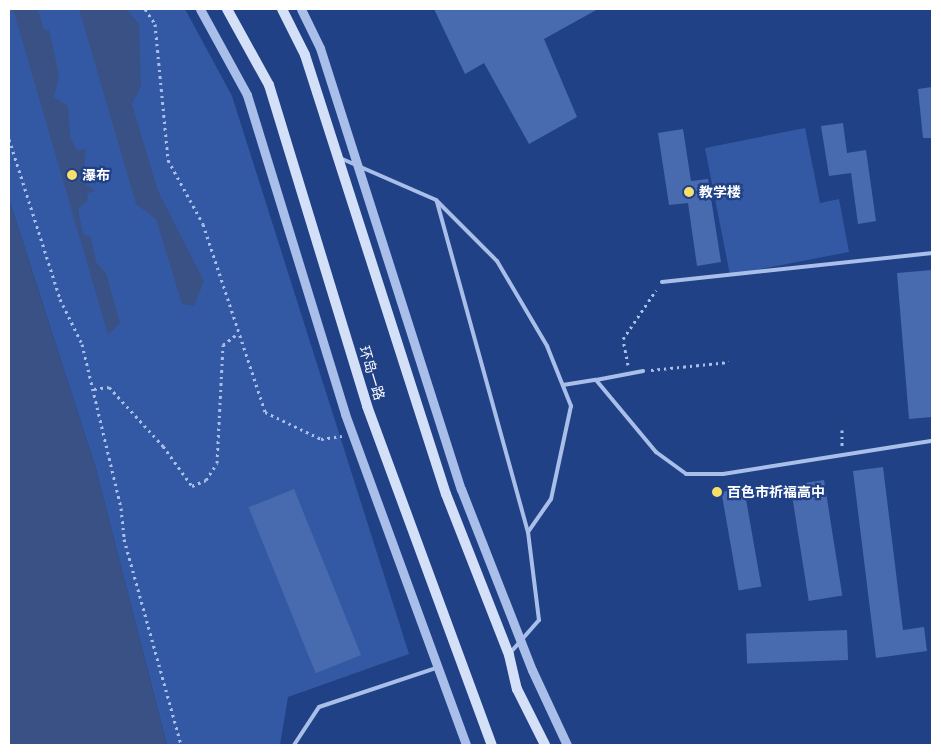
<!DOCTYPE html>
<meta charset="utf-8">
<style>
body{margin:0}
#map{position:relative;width:941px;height:754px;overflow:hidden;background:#204186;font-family:"Public Sans","Noto Sans SC",sans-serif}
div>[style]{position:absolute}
.green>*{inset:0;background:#3459a4}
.water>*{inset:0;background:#395184}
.building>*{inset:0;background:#486aaf;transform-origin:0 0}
.path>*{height:3px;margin-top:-1.5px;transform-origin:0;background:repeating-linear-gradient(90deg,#a9bfea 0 2.5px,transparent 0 6.5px)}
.service>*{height:4px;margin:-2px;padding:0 2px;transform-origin:2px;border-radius:2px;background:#a9bfea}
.tertiary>*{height:9px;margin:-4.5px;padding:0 4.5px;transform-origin:4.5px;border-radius:4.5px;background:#a9bfea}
.secondary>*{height:10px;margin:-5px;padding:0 5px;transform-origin:5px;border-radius:5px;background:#d4e0f8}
.dots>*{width:14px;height:14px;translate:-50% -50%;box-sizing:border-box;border:2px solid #204186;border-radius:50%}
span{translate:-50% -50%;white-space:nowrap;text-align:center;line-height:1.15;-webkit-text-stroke:4.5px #204186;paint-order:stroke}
.poi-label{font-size:14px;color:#fff;font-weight:700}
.left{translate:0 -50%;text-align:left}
.street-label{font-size:14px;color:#fff}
.frame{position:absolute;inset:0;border:10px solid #fff;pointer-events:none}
</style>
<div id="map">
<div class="green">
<i style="clip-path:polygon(9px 9px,185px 9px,232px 96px,409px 654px,288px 697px,280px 745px,167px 745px,96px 469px,9px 199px)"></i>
<i style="clip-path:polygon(805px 128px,820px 203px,839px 199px,849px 252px,730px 275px,705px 148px)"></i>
</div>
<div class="water">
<i style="clip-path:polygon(13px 9px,38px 9px,44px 30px,49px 29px,59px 75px,54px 97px,68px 106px,70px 136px,77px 150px,86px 149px,83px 183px,96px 191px,88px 193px,87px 202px,78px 208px,83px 234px,91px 237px,96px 262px,106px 273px,120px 323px,108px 335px)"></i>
<i style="clip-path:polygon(79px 9px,126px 9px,139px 24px,141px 87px,132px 104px,158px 191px,204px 281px,194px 306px,182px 304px,156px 219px,136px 204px)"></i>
<i style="clip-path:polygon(9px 199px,96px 469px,167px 745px,9px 745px)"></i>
</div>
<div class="building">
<i style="clip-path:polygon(434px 9px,598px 9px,544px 39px,577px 117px,529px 144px,484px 63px,465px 74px)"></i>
<i style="clip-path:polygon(932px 87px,932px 138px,923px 138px,918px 89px)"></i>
<i style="clip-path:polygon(843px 123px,847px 153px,866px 150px,876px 221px,858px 224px,851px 173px,829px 176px,821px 126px)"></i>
<i style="clip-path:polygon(683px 129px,691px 181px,708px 179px,721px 262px,697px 266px,688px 203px,669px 205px,658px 133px)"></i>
<i style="clip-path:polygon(932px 270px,932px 417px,909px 419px,897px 273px)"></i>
<i style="clip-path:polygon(883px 467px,903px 630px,924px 627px,927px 651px,876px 658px,853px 471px)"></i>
<i style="left:824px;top:480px;width:117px;height:34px;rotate:81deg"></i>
<i style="left:744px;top:488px;width:100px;height:23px;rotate:80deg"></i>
<i style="left:294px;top:489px;width:179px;height:49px;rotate:68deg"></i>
<i style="left:847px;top:630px;width:30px;height:101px;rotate:88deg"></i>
</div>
<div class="path">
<i style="left:145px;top:9px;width:18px;rotate:56deg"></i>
<i style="left:155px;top:24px;width:137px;rotate:84.5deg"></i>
<i style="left:168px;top:160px;width:73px;rotate:61.3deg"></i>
<i style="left:203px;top:224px;width:198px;rotate:71.7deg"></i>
<i style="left:265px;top:412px;width:62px;rotate:25.7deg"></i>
<i style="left:321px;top:439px;width:21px;rotate:-8deg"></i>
<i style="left:9px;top:139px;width:168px;rotate:72.3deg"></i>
<i style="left:60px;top:299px;width:50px;rotate:63.9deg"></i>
<i style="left:82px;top:344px;width:169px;rotate:76.6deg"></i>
<i style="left:121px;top:508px;width:31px;rotate:84deg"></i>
<i style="left:124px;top:539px;width:214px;rotate:74.5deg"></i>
<i style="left:628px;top:365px;width:26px;rotate:-101deg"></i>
<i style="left:623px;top:339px;width:59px;rotate:-56deg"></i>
<i style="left:651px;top:370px;width:78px;rotate:-5.9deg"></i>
<i style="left:94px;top:389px;width:15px;rotate:-8deg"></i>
<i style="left:109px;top:387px;width:80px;rotate:47.5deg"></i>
<i style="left:163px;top:446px;width:49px;rotate:54.1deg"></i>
<i style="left:192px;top:486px;width:15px;rotate:-23deg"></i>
<i style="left:206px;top:480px;width:20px;rotate:-57deg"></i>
<i style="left:217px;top:463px;width:118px;rotate:-87.1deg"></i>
<i style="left:223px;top:345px;width:18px;rotate:-38deg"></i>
<i style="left:842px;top:430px;width:17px;rotate:90deg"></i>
</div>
<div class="service">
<i style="left:340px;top:158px;width:105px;rotate:23.6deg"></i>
<i style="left:436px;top:200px;width:86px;rotate:45deg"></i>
<i style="left:497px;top:261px;width:99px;rotate:59.5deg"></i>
<i style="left:547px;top:346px;width:65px;rotate:68.2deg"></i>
<i style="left:571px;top:406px;width:95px;rotate:102.1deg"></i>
<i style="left:551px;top:499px;width:40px;rotate:124.9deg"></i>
<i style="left:528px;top:532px;width:89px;rotate:82.9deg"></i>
<i style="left:539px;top:620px;width:44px;rotate:131.3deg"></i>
<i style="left:437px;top:202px;width:342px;rotate:74.6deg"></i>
<i style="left:662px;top:282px;width:272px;rotate:-6.1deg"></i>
<i style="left:596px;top:380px;width:48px;rotate:-10.8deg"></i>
<i style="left:563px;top:385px;width:33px;rotate:-9deg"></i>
<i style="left:596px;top:380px;width:94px;rotate:50.2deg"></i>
<i style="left:656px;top:452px;width:37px;rotate:36deg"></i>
<i style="left:686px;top:474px;width:37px"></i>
<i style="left:723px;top:474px;width:212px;rotate:-9deg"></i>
<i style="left:294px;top:745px;width:45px;rotate:-56.7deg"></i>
<i style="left:319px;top:707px;width:123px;rotate:-18.4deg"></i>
</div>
<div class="tertiary">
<i style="left:200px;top:9px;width:98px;rotate:61.3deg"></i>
<i style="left:247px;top:95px;width:334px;rotate:72.9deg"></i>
<i style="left:345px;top:414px;width:352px;rotate:69.9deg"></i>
<i style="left:301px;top:9px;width:43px;rotate:64deg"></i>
<i style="left:320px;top:48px;width:463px;rotate:72.3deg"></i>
<i style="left:461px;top:489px;width:194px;rotate:68.6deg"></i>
<i style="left:532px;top:670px;width:83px;rotate:65deg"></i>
</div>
<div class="secondary">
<i style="left:227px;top:9px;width:87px;rotate:61.1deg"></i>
<i style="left:269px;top:85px;width:336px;rotate:73deg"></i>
<i style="left:367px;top:406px;width:361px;rotate:69.8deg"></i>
<i style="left:282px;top:9px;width:51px;rotate:63.4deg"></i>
<i style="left:305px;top:55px;width:461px;rotate:72.2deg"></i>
<i style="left:446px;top:494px;width:173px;rotate:68.6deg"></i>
<i style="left:509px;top:655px;width:35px;rotate:77deg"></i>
<i style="left:517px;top:689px;width:63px;rotate:63.4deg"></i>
</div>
<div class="dots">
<i style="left:72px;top:175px;background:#f7df6a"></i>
<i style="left:689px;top:192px;background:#f7df6a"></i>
<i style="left:717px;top:492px;background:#f7df6a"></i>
</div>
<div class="poi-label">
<span class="left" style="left:82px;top:175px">瀑布</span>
<span class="left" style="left:699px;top:192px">教学楼</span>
<span class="left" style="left:727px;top:492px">百色市祈福高中</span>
</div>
<div class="street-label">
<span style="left:372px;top:373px;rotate:73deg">环岛一路</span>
</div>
<div class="frame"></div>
</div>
